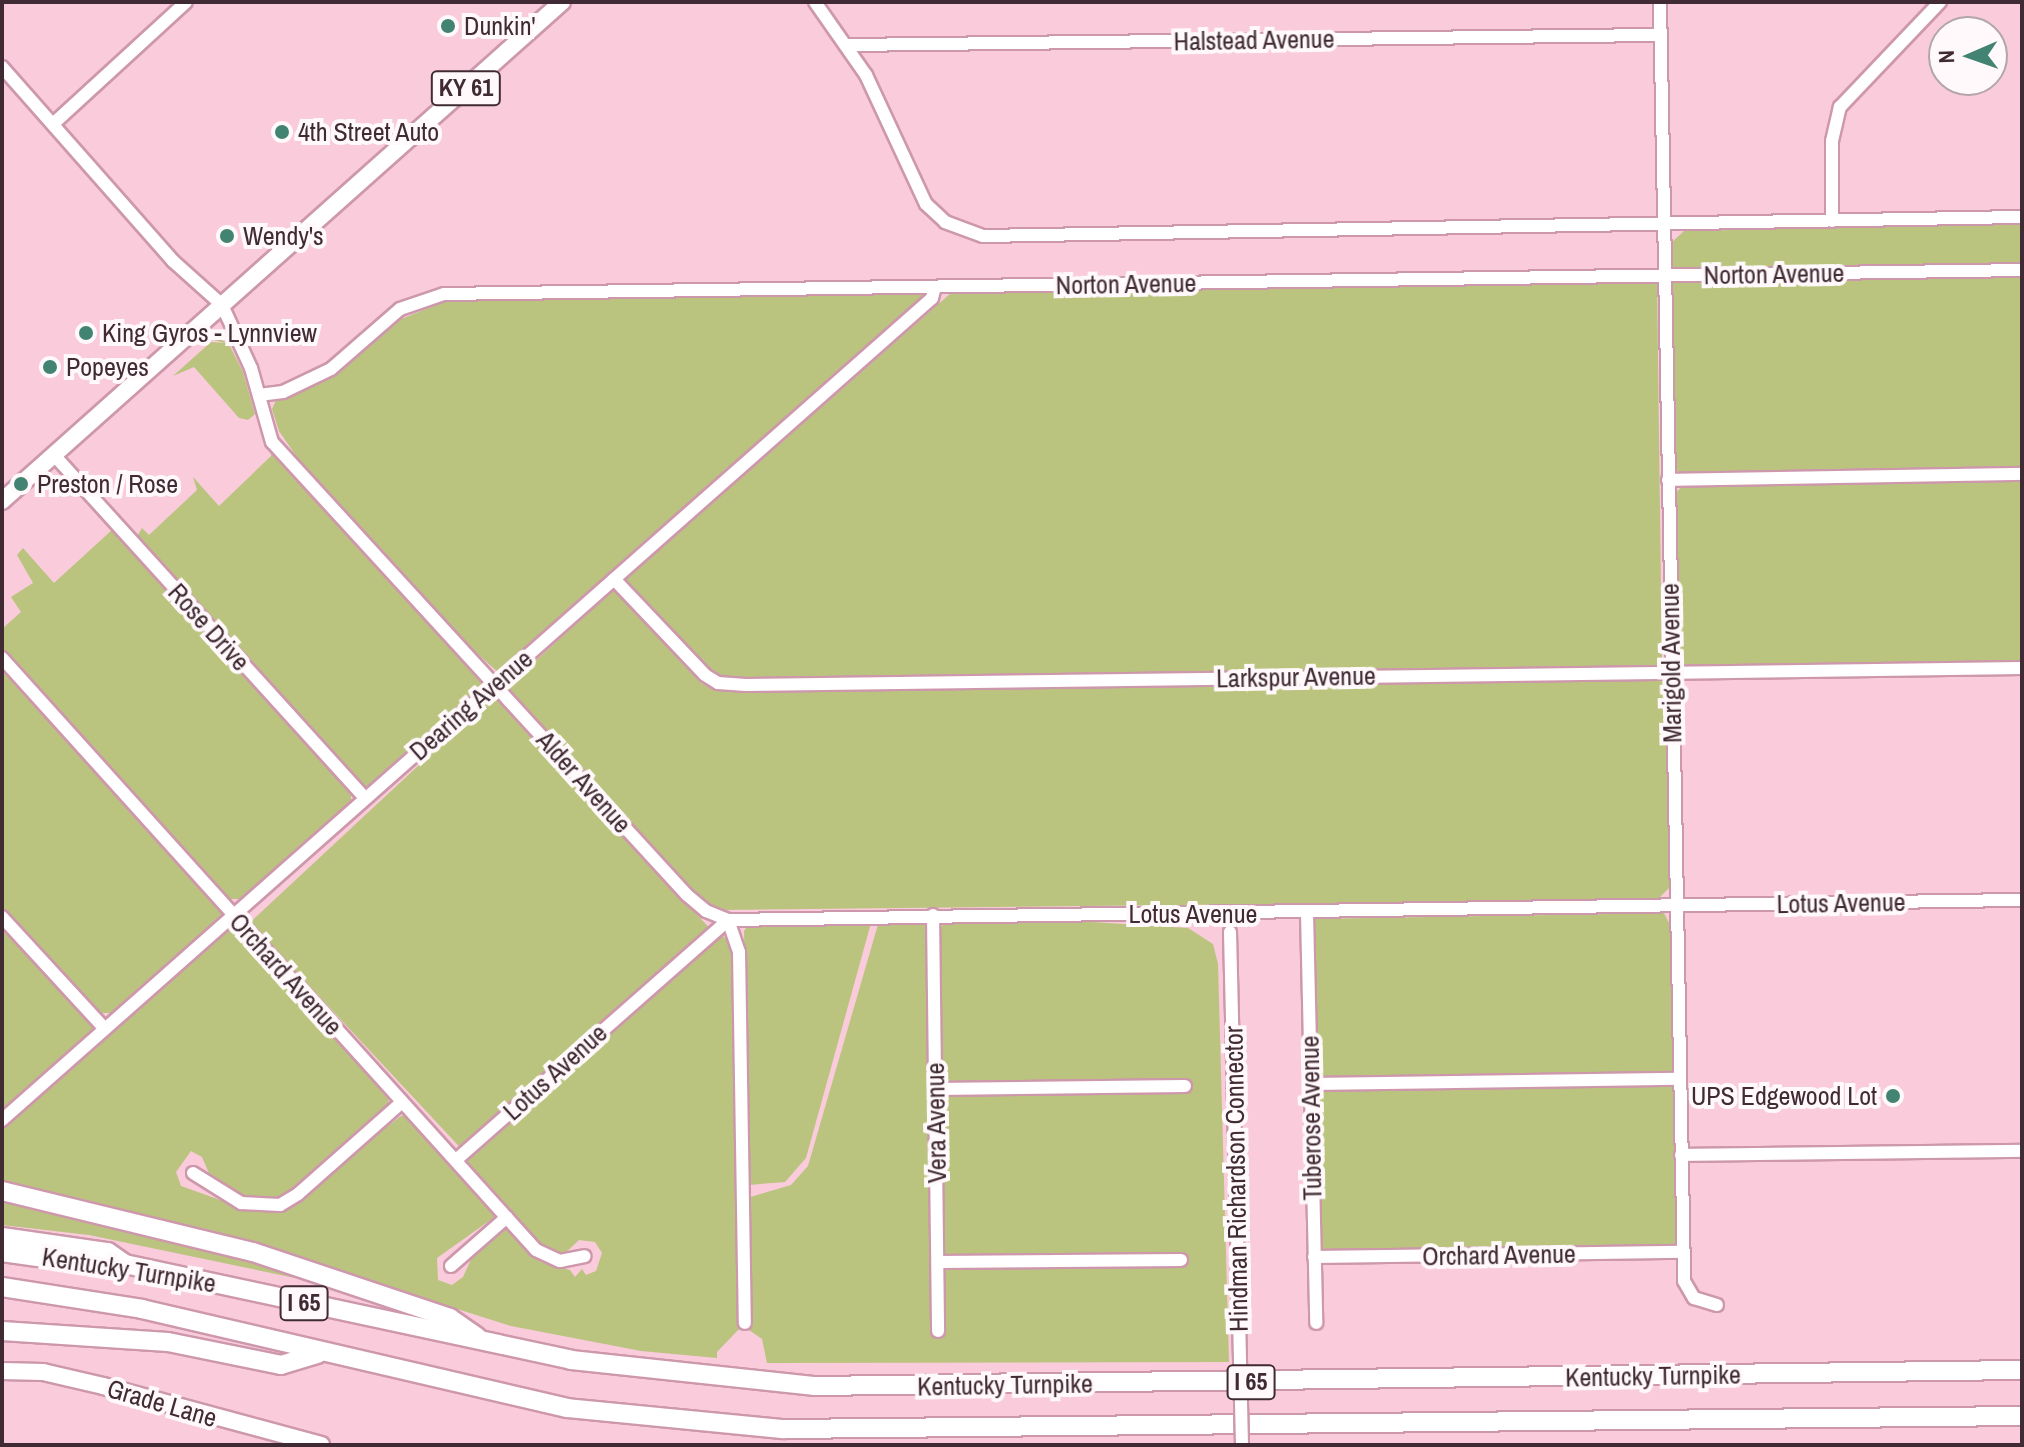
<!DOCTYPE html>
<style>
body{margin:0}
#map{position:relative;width:2024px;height:1447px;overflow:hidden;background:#f9cbdb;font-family:"Archivo Narrow",sans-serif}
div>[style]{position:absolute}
.green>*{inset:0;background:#bac47e;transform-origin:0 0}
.roads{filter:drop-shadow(2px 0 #ce98ac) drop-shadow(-2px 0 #ce98ac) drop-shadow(0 2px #ce98ac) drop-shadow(0 -2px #ce98ac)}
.minor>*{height:12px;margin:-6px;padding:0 6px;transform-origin:6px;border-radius:6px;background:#fff}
.major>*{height:16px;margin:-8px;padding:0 8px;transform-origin:8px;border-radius:8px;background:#fff}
.highway>*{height:18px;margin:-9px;padding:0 9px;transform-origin:9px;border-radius:9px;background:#fff}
.bridges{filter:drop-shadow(2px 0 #ce98ac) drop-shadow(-2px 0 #ce98ac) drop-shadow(0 2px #ce98ac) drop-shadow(0 -2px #ce98ac)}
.minor-bridge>*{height:12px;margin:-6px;padding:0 6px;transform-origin:6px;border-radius:6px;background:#fff}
.dots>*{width:22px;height:22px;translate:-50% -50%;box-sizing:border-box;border:4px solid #fff9fb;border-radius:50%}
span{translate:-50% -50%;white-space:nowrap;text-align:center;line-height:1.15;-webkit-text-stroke:8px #fff9fb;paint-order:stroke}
.shield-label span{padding:2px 6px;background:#fff9fb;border:2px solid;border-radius:6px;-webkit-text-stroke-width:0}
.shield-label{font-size:24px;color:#402a33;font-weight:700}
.poi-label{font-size:26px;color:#402a33}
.left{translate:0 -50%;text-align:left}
.right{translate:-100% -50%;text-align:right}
.street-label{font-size:26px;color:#402a33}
.frame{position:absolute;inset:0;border:4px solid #402a33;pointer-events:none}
.north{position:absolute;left:1928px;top:16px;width:80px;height:80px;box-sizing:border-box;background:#fff9fb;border:2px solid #b3a6ab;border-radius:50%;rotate:268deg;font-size:22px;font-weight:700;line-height:32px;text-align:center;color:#402a33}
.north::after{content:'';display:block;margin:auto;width:28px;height:36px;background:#428372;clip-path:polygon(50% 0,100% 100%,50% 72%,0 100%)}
</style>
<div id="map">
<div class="green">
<i style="clip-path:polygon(2022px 224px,2022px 267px,1670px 267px,1669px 245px,1684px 231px)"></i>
<i style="clip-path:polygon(2022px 277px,2022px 470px,1682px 474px,1675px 469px,1671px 281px)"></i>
<i style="clip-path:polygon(1657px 279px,1662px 668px,727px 680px,701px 667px,625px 580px,951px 293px)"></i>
<i style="clip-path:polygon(921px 293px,923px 298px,500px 674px,454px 633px,301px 463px,279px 431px,272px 409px,277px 398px,332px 374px,394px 322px,448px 300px)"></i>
<i style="clip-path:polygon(216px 337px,229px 344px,243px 372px,255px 414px,248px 420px,239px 418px,194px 367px,173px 376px,211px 342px,225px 343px,214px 340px)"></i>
<i style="clip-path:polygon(272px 447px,484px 682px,371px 788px,360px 787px,136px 538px,142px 528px,149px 535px,197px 490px,193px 477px,219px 506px,271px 456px)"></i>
<i style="clip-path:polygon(2022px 479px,2022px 663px,1677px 666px,1674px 494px,1683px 486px)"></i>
<i style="clip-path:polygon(113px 529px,351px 792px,351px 806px,245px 899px,228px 899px,2px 651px,2px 629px,21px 612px,11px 597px,33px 583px,17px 555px,23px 548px,54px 583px)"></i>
<i style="clip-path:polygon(614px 589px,701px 683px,717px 691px,1660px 679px,1666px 685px,1670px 887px,1657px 900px,721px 910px,691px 892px,507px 687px)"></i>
<i style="clip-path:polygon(2px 666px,225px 916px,116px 1013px,98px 1013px,2px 912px)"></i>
<i style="left:493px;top:696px;width:316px;height:332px;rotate:47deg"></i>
<i style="clip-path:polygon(1664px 913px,1671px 927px,1674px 1069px,1668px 1075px,1314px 1079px,1312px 919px)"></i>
<i style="clip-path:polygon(1044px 919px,1188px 928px,1213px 944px,1218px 964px,1229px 1362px,767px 1363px,762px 1339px,749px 1330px,747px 1198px,791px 1185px,808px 1166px,879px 921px,920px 921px,928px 928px,942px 1281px,946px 1268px,966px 1258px,945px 1254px,942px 1248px,940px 1102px,952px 1084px,940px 1069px,938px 932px,945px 921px)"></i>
<i style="clip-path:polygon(871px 923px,806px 1158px,785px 1182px,748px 1185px,744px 931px,749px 924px)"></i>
<i style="clip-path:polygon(2px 924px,94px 1028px,2px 1115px)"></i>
<i style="clip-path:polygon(233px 926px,387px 1093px,389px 1103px,304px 1184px,277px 1200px,248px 1201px,215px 1187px,202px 1157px,191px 1151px,176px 1172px,181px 1186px,237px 1206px,278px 1212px,300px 1201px,367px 1142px,401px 1116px,408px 1116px,496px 1216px,437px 1258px,438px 1280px,452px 1285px,463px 1277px,473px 1255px,506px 1229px,539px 1261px,570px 1270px,575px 1277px,582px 1269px,586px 1275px,596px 1271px,602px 1253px,595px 1242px,579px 1240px,562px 1256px,539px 1245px,465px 1159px,719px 932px,724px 937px,734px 951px,740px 1328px,717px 1352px,717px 1358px,641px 1351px,511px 1326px,234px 1238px,2px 1181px,2px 1125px)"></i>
<i style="clip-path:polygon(1675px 1086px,1677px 1244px,1672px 1248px,1323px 1252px,1319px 1247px,1318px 1089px)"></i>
<i style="clip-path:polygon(2px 1196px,296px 1272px,295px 1278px,89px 1235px,2px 1225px)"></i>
</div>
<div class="roads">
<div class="minor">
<i style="left:815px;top:2px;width:89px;rotate:55.1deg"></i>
<i style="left:866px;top:75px;width:142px;rotate:65.1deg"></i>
<i style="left:926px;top:204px;width:26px;rotate:43deg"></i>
<i style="left:945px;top:222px;width:40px;rotate:20.2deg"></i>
<i style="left:983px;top:236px;width:1039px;rotate:-1.05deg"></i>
<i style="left:1660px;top:2px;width:1279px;rotate:88.92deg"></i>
<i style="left:1684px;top:1281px;width:20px;rotate:60deg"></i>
<i style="left:1694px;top:1298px;width:24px;rotate:17deg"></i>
<i style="left:848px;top:45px;width:812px;rotate:-0.71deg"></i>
<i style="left:2px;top:67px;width:259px;rotate:48.6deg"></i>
<i style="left:173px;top:261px;width:66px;rotate:41.9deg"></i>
<i style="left:222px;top:305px;width:69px;rotate:65.3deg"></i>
<i style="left:251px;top:368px;width:77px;rotate:74.2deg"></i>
<i style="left:272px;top:442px;width:614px;rotate:47.51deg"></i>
<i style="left:687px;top:895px;width:25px;rotate:40deg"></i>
<i style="left:706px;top:911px;width:24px;rotate:22deg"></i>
<i style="left:728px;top:920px;width:34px;rotate:71deg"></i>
<i style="left:739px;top:952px;width:371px;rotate:89.1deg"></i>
<i style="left:53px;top:124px;width:180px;rotate:-42.5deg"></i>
<i style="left:1832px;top:221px;width:80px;rotate:-90deg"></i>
<i style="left:1832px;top:141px;width:35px;rotate:-77deg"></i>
<i style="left:1840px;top:107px;width:145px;rotate:-46.4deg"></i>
<i style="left:259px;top:395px;width:24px;rotate:-7deg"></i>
<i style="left:283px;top:392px;width:53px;rotate:-25.6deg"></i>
<i style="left:331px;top:369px;width:91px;rotate:-41deg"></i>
<i style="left:400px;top:309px;width:46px;rotate:-18.8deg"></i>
<i style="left:444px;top:294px;width:1578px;rotate:-0.87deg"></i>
<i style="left:54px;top:455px;width:463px;rotate:47.8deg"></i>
<i style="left:1668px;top:480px;width:354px;rotate:-1deg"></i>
<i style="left:614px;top:579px;width:132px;rotate:46.5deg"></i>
<i style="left:705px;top:675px;width:15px;rotate:32deg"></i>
<i style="left:718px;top:683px;width:28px;rotate:4deg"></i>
<i style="left:746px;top:685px;width:1276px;rotate:-0.76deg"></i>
<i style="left:2px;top:658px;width:797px;rotate:47.95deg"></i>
<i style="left:536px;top:1250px;width:26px;rotate:25deg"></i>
<i style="left:560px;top:1261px;width:25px;rotate:-11deg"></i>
<i style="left:1307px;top:913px;width:410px;rotate:88.7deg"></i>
<i style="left:933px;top:915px;width:416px;rotate:89.3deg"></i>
<i style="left:2px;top:917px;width:152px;rotate:47.4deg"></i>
<i style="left:1311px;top:1084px;width:368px;rotate:-0.8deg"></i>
<i style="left:935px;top:1089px;width:250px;rotate:-0.7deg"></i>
<i style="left:2px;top:1120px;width:1241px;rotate:-41.47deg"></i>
<i style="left:932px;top:298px;width:11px;rotate:-75deg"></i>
<i style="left:1681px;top:1155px;width:341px;rotate:-0.7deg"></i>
<i style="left:456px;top:1160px;width:363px;rotate:-41.4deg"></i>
<i style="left:728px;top:920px;width:1294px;rotate:-0.89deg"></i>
<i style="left:193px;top:1173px;width:57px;rotate:32deg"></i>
<i style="left:241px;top:1203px;width:39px;rotate:3deg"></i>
<i style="left:280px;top:1205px;width:21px;rotate:-31deg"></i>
<i style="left:298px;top:1194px;width:139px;rotate:-41.5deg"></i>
<i style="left:1314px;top:1257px;width:369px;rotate:-0.8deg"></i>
<i style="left:938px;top:1262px;width:243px;rotate:-0.5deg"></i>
<i style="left:451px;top:1266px;width:74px;rotate:-41.2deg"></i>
</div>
<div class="major">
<i style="left:2px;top:501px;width:750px;rotate:-41.7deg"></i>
<i style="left:2px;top:1371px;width:41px;rotate:1.4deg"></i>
<i style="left:43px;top:1372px;width:62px;rotate:13.1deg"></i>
<i style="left:103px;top:1386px;width:226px;rotate:15.1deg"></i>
</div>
<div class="highway">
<i style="left:2px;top:1191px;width:258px;rotate:13.7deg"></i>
<i style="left:253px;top:1252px;width:208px;rotate:18.5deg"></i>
<i style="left:450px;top:1318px;width:33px;rotate:35deg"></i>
<i style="left:2px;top:1237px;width:107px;rotate:8.1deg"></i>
<i style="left:108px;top:1252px;width:21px;rotate:35deg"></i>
<i style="left:2px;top:1252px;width:106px;rotate:8.1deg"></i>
<i style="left:107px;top:1267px;width:18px;rotate:-9deg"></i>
<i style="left:125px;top:1264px;width:456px;rotate:12.1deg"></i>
<i style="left:571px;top:1360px;width:244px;rotate:6.1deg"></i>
<i style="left:814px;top:1386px;width:1208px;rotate:-0.76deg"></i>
<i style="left:2px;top:1287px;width:142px;rotate:8.9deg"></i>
<i style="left:142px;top:1309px;width:436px;rotate:13.1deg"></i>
<i style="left:567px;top:1408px;width:217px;rotate:5.6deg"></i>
<i style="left:783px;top:1429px;width:1239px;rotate:-0.6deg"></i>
<i style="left:2px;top:1331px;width:166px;rotate:3.8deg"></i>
<i style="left:168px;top:1342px;width:115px;rotate:11.5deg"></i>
<i style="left:281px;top:1365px;width:39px;rotate:-17deg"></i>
</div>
</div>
<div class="bridges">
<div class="minor-bridge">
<i style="left:1230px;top:932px;width:513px;rotate:88.66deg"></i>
</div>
</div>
<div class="dots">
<i style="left:448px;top:26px;background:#428372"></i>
<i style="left:282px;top:132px;background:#428372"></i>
<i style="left:227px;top:236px;background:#428372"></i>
<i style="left:86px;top:333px;background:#428372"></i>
<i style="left:50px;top:367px;background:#428372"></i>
<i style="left:21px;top:484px;background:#428372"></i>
<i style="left:1893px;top:1096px;background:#428372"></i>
</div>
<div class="shield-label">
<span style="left:466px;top:88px">KY 61</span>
<span style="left:304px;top:1303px">I 65</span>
<span style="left:1251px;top:1382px">I 65</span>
</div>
<div class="poi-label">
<span class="left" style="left:464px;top:26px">Dunkin'</span>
<span class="left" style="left:298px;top:132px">4th Street Auto</span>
<span class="left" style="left:243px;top:236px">Wendy's</span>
<span class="left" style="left:102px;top:333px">King Gyros - Lynnview</span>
<span class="left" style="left:66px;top:367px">Popeyes</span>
<span class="left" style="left:37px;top:484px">Preston / Rose</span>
<span class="right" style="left:1877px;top:1096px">UPS Edgewood Lot</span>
</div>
<div class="street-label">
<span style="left:1254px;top:40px;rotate:-1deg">Halstead Avenue</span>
<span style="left:1774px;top:274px;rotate:-1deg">Norton Avenue</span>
<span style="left:1126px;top:284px;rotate:-1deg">Norton Avenue</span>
<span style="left:209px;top:627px;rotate:48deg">Rose Drive</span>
<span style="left:1671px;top:663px;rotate:-91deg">Marigold Avenue</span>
<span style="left:1296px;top:677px;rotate:-1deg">Larkspur Avenue</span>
<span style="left:471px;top:705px;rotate:-41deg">Dearing Avenue</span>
<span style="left:584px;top:782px;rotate:48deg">Alder Avenue</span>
<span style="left:1841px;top:903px;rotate:-1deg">Lotus Avenue</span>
<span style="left:1193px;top:914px">Lotus Avenue</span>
<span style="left:286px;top:974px;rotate:48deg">Orchard Avenue</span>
<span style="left:555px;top:1072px;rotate:-42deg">Lotus Avenue</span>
<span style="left:1311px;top:1118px;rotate:-91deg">Tuberose Avenue</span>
<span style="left:936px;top:1123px;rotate:-91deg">Vera Avenue</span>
<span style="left:1236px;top:1179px;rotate:-91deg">Hindman Richardson Connector</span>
<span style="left:1499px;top:1255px;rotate:-1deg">Orchard Avenue</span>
<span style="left:129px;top:1270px;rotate:9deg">Kentucky Turnpike</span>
<span style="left:1653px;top:1376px;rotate:-1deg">Kentucky Turnpike</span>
<span style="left:1005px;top:1385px;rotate:-1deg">Kentucky Turnpike</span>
<span style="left:162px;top:1403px;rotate:16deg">Grade Lane</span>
</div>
<div class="frame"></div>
<div class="north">N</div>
</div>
